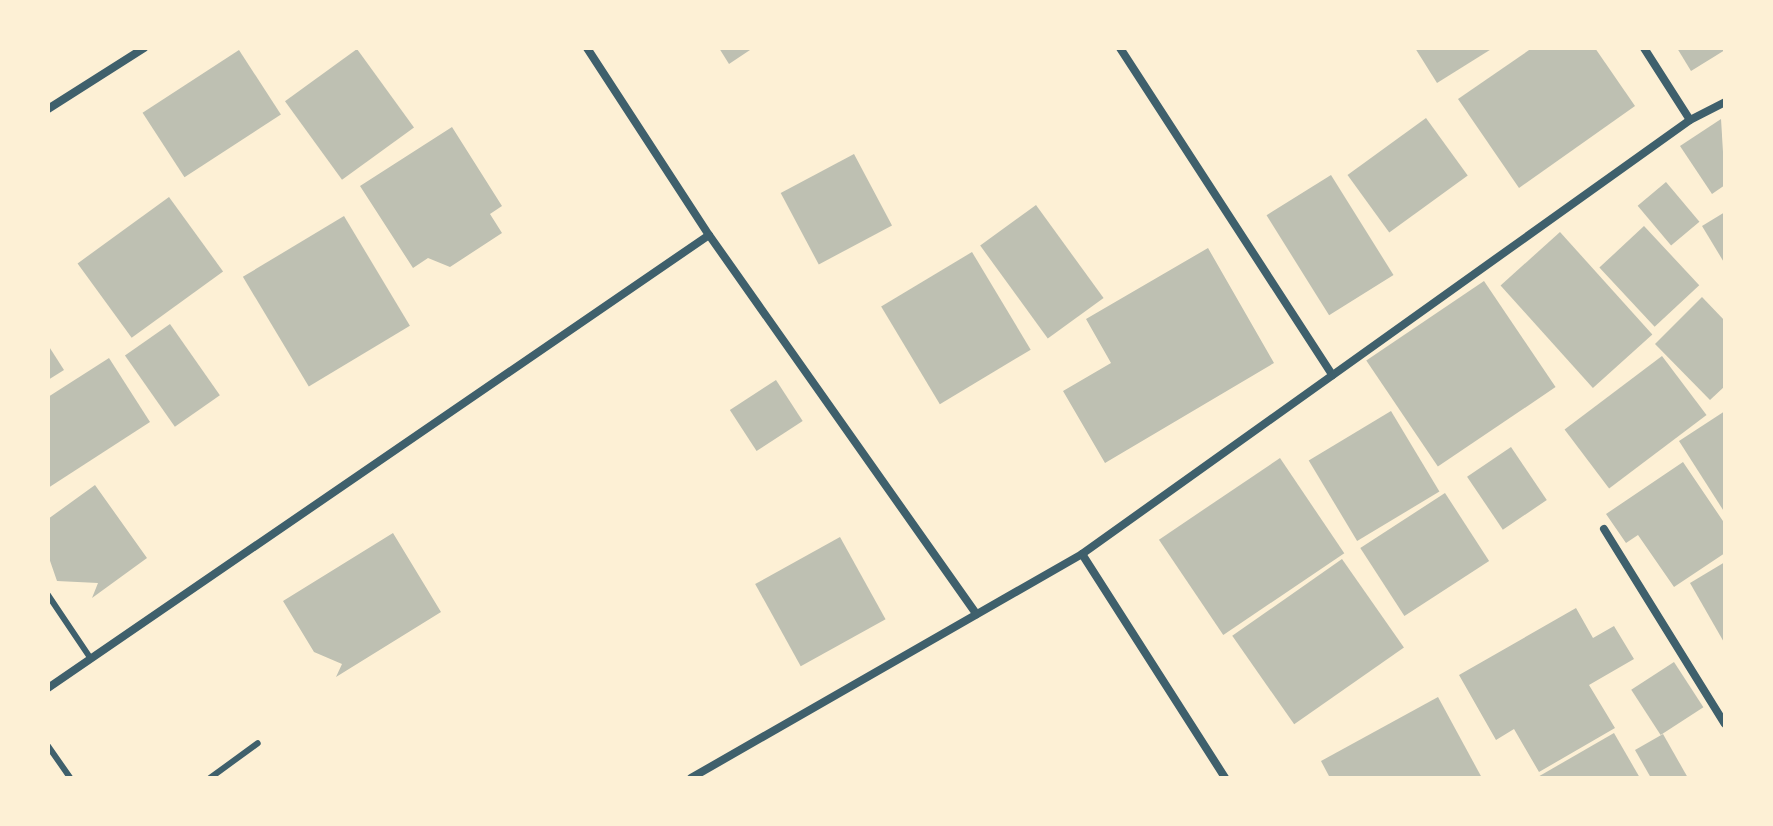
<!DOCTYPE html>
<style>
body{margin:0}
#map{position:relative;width:1773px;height:826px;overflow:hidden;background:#fdf0d5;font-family:"Sofia Sans Condensed",sans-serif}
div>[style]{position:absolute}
.building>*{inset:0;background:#bec0b2;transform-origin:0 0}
.service>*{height:6px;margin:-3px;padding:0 3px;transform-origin:3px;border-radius:3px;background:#3f606c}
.minor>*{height:8px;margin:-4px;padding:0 4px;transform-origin:4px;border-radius:4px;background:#3f606c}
span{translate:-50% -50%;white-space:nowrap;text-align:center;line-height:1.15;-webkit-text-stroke:8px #fdf0d5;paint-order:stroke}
.frame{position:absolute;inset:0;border:50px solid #fdf0d5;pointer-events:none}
</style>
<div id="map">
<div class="building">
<i style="clip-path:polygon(719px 48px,753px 48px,729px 64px)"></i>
<i style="clip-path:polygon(1415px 48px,1493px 48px,1437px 83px)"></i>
<i style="clip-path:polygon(1532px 48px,1595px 48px,1635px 106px,1519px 188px,1458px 99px)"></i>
<i style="clip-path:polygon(1677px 48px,1725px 48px,1725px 50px,1691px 71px)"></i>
<i style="left:357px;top:49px;width:97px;height:89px;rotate:54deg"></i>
<i style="left:239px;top:50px;width:77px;height:115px;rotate:57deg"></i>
<i style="left:1426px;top:118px;width:71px;height:97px;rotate:54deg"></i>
<i style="clip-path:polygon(1721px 119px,1725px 185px,1712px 194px,1680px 146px)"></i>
<i style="clip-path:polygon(452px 127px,502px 206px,490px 214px,502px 233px,450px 267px,428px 258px,413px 268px,360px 186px)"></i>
<i style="left:854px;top:154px;width:81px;height:83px;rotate:62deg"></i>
<i style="left:1331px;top:175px;width:118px;height:76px;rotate:58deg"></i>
<i style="left:1666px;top:182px;width:52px;height:37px;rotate:50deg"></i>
<i style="left:169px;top:197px;width:92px;height:113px;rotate:54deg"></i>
<i style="left:1036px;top:205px;width:115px;height:69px;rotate:54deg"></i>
<i style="clip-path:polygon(1725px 212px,1725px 264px,1702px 226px)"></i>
<i style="left:344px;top:216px;width:128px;height:118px;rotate:59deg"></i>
<i style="left:1644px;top:226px;width:81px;height:61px;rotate:47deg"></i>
<i style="left:1560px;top:232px;width:138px;height:80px;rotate:48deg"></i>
<i style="clip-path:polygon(1208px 248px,1274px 363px,1105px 463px,1063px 391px,1111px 363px,1086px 319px)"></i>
<i style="left:972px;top:252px;width:114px;height:106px;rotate:59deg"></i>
<i style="left:1484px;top:281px;width:128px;height:142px;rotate:56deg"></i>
<i style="clip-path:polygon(1702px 297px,1725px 321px,1725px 386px,1710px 400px,1655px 344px)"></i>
<i style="left:170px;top:324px;width:87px;height:55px;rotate:55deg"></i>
<i style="clip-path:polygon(48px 345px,64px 370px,48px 380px)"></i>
<i style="left:1662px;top:356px;width:74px;height:122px;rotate:53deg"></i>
<i style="clip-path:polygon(109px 358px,150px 422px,48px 488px,48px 397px)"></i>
<i style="left:776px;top:380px;width:49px;height:55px;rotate:57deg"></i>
<i style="left:1391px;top:411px;width:94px;height:96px;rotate:59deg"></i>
<i style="clip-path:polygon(1725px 411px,1725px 513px,1679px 441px)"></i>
<i style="left:1511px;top:447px;width:64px;height:53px;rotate:56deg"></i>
<i style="left:1280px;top:458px;width:115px;height:146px;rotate:56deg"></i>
<i style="clip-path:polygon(1683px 462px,1725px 524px,1725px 553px,1674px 587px,1638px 535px,1626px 543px,1606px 514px)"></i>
<i style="clip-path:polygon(95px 485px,147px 558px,92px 598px,98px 583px,57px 581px,48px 555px,48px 519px)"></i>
<i style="left:1445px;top:493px;width:81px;height:101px;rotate:57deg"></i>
<i style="clip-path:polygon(393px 533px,441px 612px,336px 677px,342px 664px,314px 652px,283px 601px)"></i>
<i style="left:840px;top:537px;width:94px;height:97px;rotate:61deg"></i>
<i style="left:1342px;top:559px;width:108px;height:134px;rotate:55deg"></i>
<i style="clip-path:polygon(1725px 562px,1725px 644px,1690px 583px)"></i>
<i style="clip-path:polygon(1576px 608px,1593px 638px,1614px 626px,1634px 659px,1589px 685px,1615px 728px,1539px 772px,1514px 729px,1496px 740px,1459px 675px)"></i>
<i style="left:1674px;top:662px;width:54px;height:51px;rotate:57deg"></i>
<i style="clip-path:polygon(1438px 697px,1482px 778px,1330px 778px,1321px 761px)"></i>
<i style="clip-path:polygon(1614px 733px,1640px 778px,1536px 778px)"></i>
<i style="clip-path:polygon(1663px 734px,1688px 778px,1651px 778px,1635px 750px)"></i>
</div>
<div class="service">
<i style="left:48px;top:595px;width:77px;rotate:56.1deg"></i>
<i style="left:48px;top:746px;width:39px;rotate:55deg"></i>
<i style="left:210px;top:778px;width:59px;rotate:-36.1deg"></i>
</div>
<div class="minor">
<i style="left:587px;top:48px;width:223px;rotate:56.9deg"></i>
<i style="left:709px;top:235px;width:464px;rotate:54.8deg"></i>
<i style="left:1120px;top:48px;width:390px;rotate:57deg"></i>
<i style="left:1644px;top:48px;width:85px;rotate:57.4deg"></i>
<i style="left:48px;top:109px;width:114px;rotate:-32.4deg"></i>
<i style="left:1604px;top:529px;width:229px;rotate:58.2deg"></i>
<i style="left:1082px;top:554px;width:266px;rotate:57.4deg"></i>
<i style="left:48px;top:688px;width:801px;rotate:-34.42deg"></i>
<i style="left:691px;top:778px;width:451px;rotate:-29.8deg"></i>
<i style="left:1082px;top:554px;width:747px;rotate:-35.52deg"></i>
<i style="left:1690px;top:120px;width:39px;rotate:-27deg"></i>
</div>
<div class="frame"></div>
</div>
